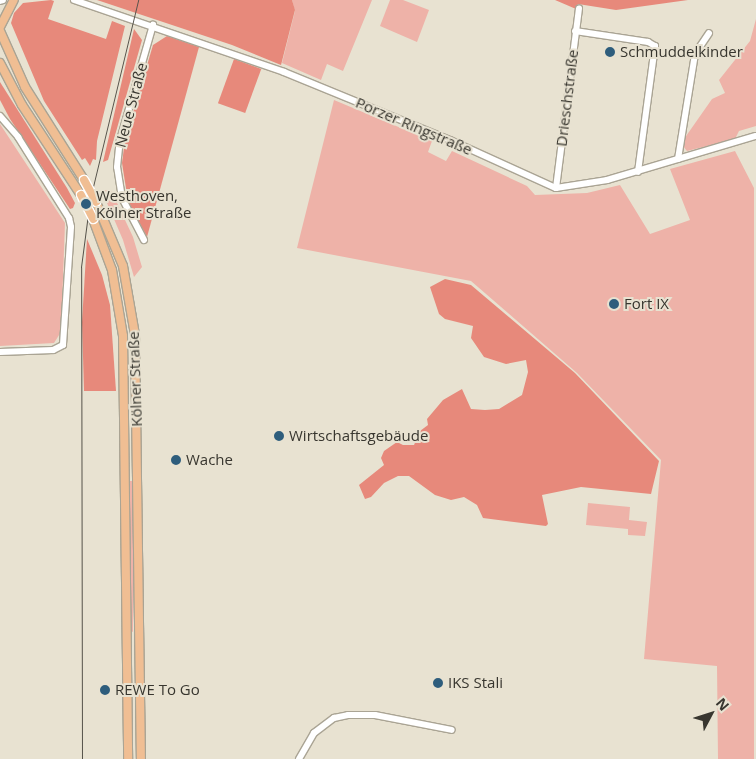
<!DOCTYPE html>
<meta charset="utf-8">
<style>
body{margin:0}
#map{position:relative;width:756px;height:759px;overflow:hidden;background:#e8e2d1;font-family:"Open Sans",sans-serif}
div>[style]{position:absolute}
.green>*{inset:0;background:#eeb2a8}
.forest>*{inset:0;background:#e7897b;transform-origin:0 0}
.roads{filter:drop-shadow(1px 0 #aaa494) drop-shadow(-1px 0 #aaa494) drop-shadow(0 1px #aaa494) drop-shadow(0 -1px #aaa494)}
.minor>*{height:6px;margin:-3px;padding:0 3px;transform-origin:3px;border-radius:3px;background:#fff}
.major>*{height:8px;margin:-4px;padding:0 4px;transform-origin:4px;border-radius:4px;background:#f0be93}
.tram>*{height:1px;margin:-0.5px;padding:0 0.5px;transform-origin:0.5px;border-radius:0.5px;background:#55524a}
.bridges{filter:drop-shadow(1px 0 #fff) drop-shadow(-1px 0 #fff) drop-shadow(0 1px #fff) drop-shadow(0 -1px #fff)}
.major-bridge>*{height:8px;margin:-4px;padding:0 4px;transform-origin:4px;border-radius:4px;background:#f0be93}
.dots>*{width:14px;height:14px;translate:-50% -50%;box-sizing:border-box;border:2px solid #e8e2d1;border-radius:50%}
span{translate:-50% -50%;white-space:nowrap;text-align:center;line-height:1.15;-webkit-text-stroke:4px #e8e2d1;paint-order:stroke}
.poi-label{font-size:15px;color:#38362f}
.left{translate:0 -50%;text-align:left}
.street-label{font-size:15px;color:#38362f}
.north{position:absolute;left:686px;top:689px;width:50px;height:50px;-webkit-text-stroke:4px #e8e2d1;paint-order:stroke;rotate:50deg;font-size:14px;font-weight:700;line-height:20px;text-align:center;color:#38362f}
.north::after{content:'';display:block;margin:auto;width:18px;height:22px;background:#38362f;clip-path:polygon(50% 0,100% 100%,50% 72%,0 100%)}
</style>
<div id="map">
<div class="green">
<i style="clip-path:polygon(292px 0,372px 0,343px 71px,327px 64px,321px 80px,282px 63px,295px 11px)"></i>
<i style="clip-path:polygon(390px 0,403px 0,429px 10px,417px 42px,380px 26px)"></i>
<i style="clip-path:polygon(756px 19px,756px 126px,739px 131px,735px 139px,687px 151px,683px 146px,684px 139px,712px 99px,725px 93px,719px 80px,750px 41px)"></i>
<i style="clip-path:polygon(334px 100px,432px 141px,428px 152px,446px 161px,452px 151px,527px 186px,535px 195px,587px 193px,620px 185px,650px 234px,690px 220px,670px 169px,735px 151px,754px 188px,754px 759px,718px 759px,717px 666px,644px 659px,661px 460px,577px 373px,471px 281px,297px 248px)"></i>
<i style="clip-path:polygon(0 124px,65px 223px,61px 332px,54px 343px,0 346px)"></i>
<i style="clip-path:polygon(104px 190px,111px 190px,133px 237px,142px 267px,134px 277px,123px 240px,104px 196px,107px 195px)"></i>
<i style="clip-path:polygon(129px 481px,134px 481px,133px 632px,131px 631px)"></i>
<i style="clip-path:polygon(588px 503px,630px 507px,629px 520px,647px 522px,645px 536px,628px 535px,628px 529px,586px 525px)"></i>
</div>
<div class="forest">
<i style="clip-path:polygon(51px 0,54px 1px,48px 19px,106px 39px,112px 21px,125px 26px,97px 141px,96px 160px,93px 159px,90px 166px,85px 158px,82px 160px,44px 101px,11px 23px,14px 13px,23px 3px)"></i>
<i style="clip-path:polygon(97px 0,292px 0,295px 10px,281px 65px,232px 45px)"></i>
<i style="clip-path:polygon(555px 0,688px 0,616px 10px,578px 4px,576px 9px)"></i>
<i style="clip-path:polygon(134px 29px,142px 40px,108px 160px,103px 162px)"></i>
<i style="clip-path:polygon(167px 36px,199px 47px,147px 237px,128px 201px,122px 163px,125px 140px,153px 45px)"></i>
<i style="left:234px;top:59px;width:29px;height:47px;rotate:20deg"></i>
<i style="clip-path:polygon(0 82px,67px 188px,75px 203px,73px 208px,70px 209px,10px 119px,0 100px)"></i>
<i style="clip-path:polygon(87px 239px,102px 275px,110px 305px,116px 391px,84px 391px,82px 322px)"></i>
<i style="clip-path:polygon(445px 279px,471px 285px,575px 373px,659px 461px,651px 494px,581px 487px,542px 495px,548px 524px,546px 526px,483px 518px,477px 505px,464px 497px,451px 500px,435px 495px,409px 476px,398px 476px,384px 483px,371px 497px,365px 499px,359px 485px,384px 465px,381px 458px,384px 451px,397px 442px,403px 445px,414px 445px,420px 431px,428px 425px,427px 419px,443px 400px,462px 389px,471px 409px,485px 410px,499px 409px,522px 395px,528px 372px,526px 360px,506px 364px,484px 357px,471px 338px,473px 326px,445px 319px,439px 314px,430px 287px)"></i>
</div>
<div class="roads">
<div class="minor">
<i style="left:74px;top:0;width:222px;rotate:18.9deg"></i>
<i style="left:284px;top:72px;width:179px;rotate:22.3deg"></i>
<i style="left:450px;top:140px;width:116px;rotate:24.4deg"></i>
<i style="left:556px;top:188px;width:52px;rotate:-8.9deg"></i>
<i style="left:607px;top:180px;width:155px;rotate:-16.5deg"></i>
<i style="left:0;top:1px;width:3px;rotate:-18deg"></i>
<i style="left:575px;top:31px;width:74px;rotate:8.6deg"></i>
<i style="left:648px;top:42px;width:8px;rotate:30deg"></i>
<i style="left:655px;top:46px;width:127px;rotate:97.7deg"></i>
<i style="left:0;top:116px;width:28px;rotate:49deg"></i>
<i style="left:18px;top:137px;width:96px;rotate:57.8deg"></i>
<i style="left:69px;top:218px;width:9px;rotate:77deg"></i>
<i style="left:71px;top:227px;width:118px;rotate:93.9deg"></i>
<i style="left:63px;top:345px;width:11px;rotate:153deg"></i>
<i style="left:53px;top:350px;width:53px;rotate:177.8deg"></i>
<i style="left:678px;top:159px;width:106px;rotate:-80.8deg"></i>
<i style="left:695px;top:54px;width:25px;rotate:-56deg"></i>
<i style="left:556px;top:188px;width:181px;rotate:-82.7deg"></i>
<i style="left:144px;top:240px;width:47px;rotate:-117.6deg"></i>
<i style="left:122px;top:198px;width:31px;rotate:-99deg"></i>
<i style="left:117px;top:167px;width:27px;rotate:-84deg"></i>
<i style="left:120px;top:140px;width:120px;rotate:-74deg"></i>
<i style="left:299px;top:759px;width:30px;rotate:-60deg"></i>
<i style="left:314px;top:733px;width:25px;rotate:-37deg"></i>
<i style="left:334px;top:718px;width:14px;rotate:-12deg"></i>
<i style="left:348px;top:715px;width:27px"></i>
<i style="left:375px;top:715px;width:78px;rotate:11deg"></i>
</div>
<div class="major">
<i style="left:0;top:27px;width:30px;rotate:-63deg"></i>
<i style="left:0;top:31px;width:61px;rotate:65.9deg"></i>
<i style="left:25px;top:87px;width:110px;rotate:57.6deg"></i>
<i style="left:0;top:63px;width:47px;rotate:62.4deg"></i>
<i style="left:22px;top:105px;width:108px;rotate:56.8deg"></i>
<i style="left:96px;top:202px;width:69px;rotate:67.1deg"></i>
<i style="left:123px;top:266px;width:70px;rotate:80.1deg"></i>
<i style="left:135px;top:335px;width:424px;rotate:89.2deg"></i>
<i style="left:93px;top:219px;width:54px;rotate:69.6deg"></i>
<i style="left:112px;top:270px;width:67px;rotate:80.5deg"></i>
<i style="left:123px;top:336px;width:423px;rotate:89.3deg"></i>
</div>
</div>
<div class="tram">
<i style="left:82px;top:759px;width:492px;rotate:-90.1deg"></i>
<i style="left:81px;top:267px;width:69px;rotate:-82.5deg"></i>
<i style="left:90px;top:199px;width:205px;rotate:-76.4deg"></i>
</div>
<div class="bridges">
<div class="major-bridge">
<i style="left:84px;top:180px;width:25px;rotate:61deg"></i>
<i style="left:81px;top:195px;width:27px;rotate:63deg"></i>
</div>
</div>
<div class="dots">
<i style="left:610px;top:52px;background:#2e5d7c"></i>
<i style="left:86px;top:204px;background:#2e5d7c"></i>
<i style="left:614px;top:304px;background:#2e5d7c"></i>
<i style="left:279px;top:436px;background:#2e5d7c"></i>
<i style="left:176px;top:460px;background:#2e5d7c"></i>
<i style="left:438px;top:683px;background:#2e5d7c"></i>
<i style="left:105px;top:690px;background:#2e5d7c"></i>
</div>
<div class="poi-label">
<span class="left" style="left:620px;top:52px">Schmuddelkinder</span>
<span class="left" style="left:96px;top:204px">Westhoven,<br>Kölner Straße</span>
<span class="left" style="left:624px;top:304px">Fort IX</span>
<span class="left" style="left:289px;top:436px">Wirtschaftsgebäude</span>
<span class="left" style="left:186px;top:460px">Wache</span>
<span class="left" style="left:448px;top:683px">IKS Stali</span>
<span class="left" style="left:115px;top:690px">REWE To Go</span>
</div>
<div class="street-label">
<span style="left:567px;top:98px;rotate:-83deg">Drieschstraße</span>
<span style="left:131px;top:105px;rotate:-75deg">Neue Straße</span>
<span style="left:414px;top:126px;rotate:23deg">Porzer Ringstraße</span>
<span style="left:135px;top:379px;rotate:-92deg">Kölner Straße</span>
</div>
<div class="north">N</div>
</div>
